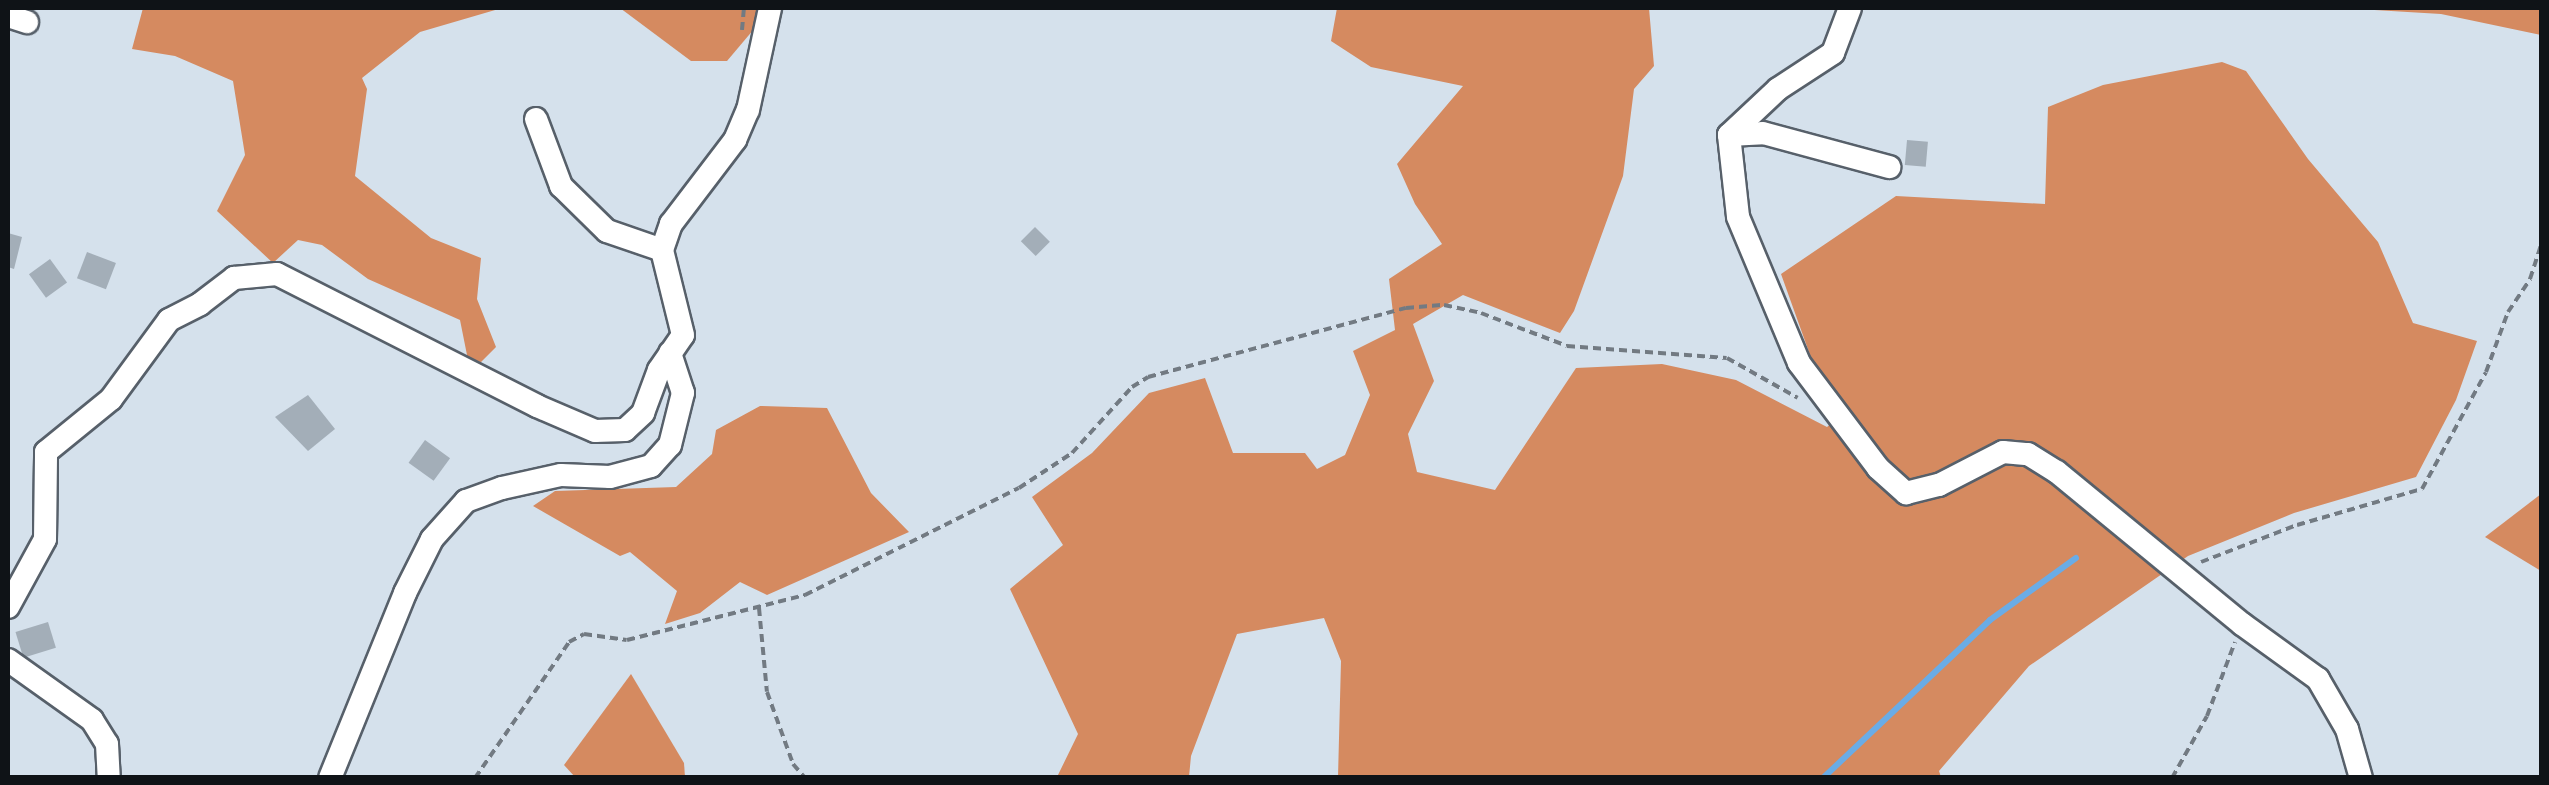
<!DOCTYPE html>
<style>
body{margin:0}
#map{position:relative;width:2549px;height:785px;overflow:hidden;background:#d5e1ec;font-family:"Fira Sans Condensed",sans-serif}
div>[style]{position:absolute}
.forest>*{inset:0;background:#d58a60}
.stream>*{height:6px;margin:-3px;padding:0 3px;transform-origin:3px;border-radius:3px;background:#6aace6}
.building>*{inset:0;background:#a3aeb8;transform-origin:0 0}
.path>*{height:4px;margin-top:-2px;transform-origin:0;background:repeating-linear-gradient(90deg,#727a82 0 8px,transparent 0 13px)}
.roads{filter:drop-shadow(2px 0 #57606a) drop-shadow(-2px 0 #57606a) drop-shadow(0 2px #57606a) drop-shadow(0 -2px #57606a)}
.minor>*{height:22px;margin:-11px;padding:0 11px;transform-origin:11px;border-radius:11px;background:#fff}
span{translate:-50% -50%;white-space:nowrap;text-align:center;line-height:1.15;-webkit-text-stroke:10px #fff;paint-order:stroke}
.frame{position:absolute;inset:0;border:10px solid #0f1317;pointer-events:none}
</style>
<div id="map">
<div class="forest">
<i style="clip-path:polygon(143px 8px,502px 8px,420px 32px,362px 78px,367px 89px,355px 176px,431px 238px,481px 258px,477px 299px,496px 347px,481px 362px,468px 360px,460px 320px,368px 279px,322px 245px,298px 240px,273px 263px,217px 211px,245px 155px,233px 81px,175px 56px,132px 49px)"></i>
<i style="clip-path:polygon(620px 8px,757px 8px,754px 29px,727px 61px,691px 61px)"></i>
<i style="clip-path:polygon(1337px 8px,1649px 8px,1654px 66px,1634px 89px,1623px 176px,1574px 311px,1560px 333px,1463px 295px,1413px 324px,1434px 381px,1408px 434px,1417px 472px,1495px 490px,1576px 368px,1662px 364px,1736px 380px,1827px 427px,1848px 408px,1814px 366px,1781px 274px,1896px 196px,2045px 204px,2048px 107px,2103px 85px,2222px 62px,2246px 71px,2308px 159px,2378px 242px,2413px 323px,2477px 341px,2456px 400px,2416px 477px,2294px 513px,2188px 556px,2029px 666px,1939px 771px,1941px 777px,1338px 777px,1341px 661px,1324px 618px,1237px 634px,1191px 756px,1189px 777px,1057px 777px,1078px 734px,1010px 589px,1063px 545px,1032px 497px,1092px 453px,1149px 393px,1205px 378px,1233px 453px,1305px 453px,1317px 469px,1345px 455px,1370px 395px,1353px 351px,1395px 330px,1389px 279px,1442px 244px,1415px 204px,1397px 164px,1463px 86px,1371px 67px,1331px 41px)"></i>
<i style="clip-path:polygon(2341px 8px,2541px 8px,2541px 35px,2441px 14px)"></i>
<i style="clip-path:polygon(760px 406px,827px 408px,871px 493px,909px 532px,767px 595px,740px 582px,700px 613px,665px 624px,677px 591px,630px 552px,620px 556px,533px 506px,555px 491px,676px 487px,712px 454px,716px 430px)"></i>
<i style="clip-path:polygon(2541px 494px,2541px 571px,2485px 537px)"></i>
<i style="clip-path:polygon(631px 674px,684px 763px,685px 777px,575px 777px,564px 765px)"></i>
</div>
<div class="stream">
<i style="left:1823px;top:778px;width:230px;rotate:-43.4deg"></i>
<i style="left:1990px;top:620px;width:106px;rotate:-35.8deg"></i>
</div>
<div class="building">
<i style="left:1907px;top:140px;width:21px;height:25px;rotate:5deg"></i>
<i style="left:1035px;top:227px;width:21px;height:20px;rotate:45deg"></i>
<i style="clip-path:polygon(8px 233px,22px 237px,14px 269px,8px 267px)"></i>
<i style="left:87px;top:252px;width:31px;height:28px;rotate:21deg"></i>
<i style="left:50px;top:259px;width:29px;height:26px;rotate:54deg"></i>
<i style="clip-path:polygon(308px 395px,335px 429px,308px 451px,275px 417px)"></i>
<i style="left:425px;top:440px;width:31px;height:28px;rotate:36deg"></i>
<i style="left:48px;top:622px;width:27px;height:34px;rotate:73deg"></i>
</div>
<div class="path">
<i style="left:742px;top:30px;width:22px;rotate:-85deg"></i>
<i style="left:2201px;top:562px;width:103px;rotate:-21.1deg"></i>
<i style="left:2297px;top:525px;width:130px;rotate:-16.1deg"></i>
<i style="left:2422px;top:489px;width:133px;rotate:-61.3deg"></i>
<i style="left:2486px;top:372px;width:64px;rotate:-69.9deg"></i>
<i style="left:2508px;top:312px;width:40px;rotate:-56deg"></i>
<i style="left:2530px;top:279px;width:40px;rotate:-72deg"></i>
<i style="left:759px;top:608px;width:84px;rotate:84.6deg"></i>
<i style="left:767px;top:692px;width:77px;rotate:70.1deg"></i>
<i style="left:793px;top:764px;width:18px;rotate:49deg"></i>
<i style="left:475px;top:778px;width:165px;rotate:-55.3deg"></i>
<i style="left:569px;top:642px;width:17px;rotate:-28deg"></i>
<i style="left:584px;top:634px;width:43px;rotate:7.9deg"></i>
<i style="left:627px;top:640px;width:184px;rotate:-14.2deg"></i>
<i style="left:805px;top:595px;width:239px;rotate:-26.6deg"></i>
<i style="left:1019px;top:488px;width:64px;rotate:-33.4deg"></i>
<i style="left:1072px;top:453px;width:89px;rotate:-47.7deg"></i>
<i style="left:1132px;top:387px;width:19px;rotate:-32deg"></i>
<i style="left:1148px;top:377px;width:267px;rotate:-15deg"></i>
<i style="left:1406px;top:308px;width:38px;rotate:-5deg"></i>
<i style="left:1444px;top:305px;width:38px;rotate:12deg"></i>
<i style="left:1481px;top:313px;width:92px;rotate:21deg"></i>
<i style="left:1567px;top:346px;width:160px;rotate:4.3deg"></i>
<i style="left:1727px;top:358px;width:81px;rotate:29.4deg"></i>
<i style="left:2172px;top:778px;width:71px;rotate:-60.6deg"></i>
<i style="left:2207px;top:716px;width:79px;rotate:-69.3deg"></i>
</div>
<div class="roads">
<div class="minor">
<i style="left:1850px;top:8px;width:48px;rotate:110.7deg"></i>
<i style="left:1833px;top:53px;width:66px;rotate:146.8deg"></i>
<i style="left:1778px;top:89px;width:67px;rotate:136.8deg"></i>
<i style="left:1729px;top:135px;width:82px;rotate:83.7deg"></i>
<i style="left:1738px;top:217px;width:158px;rotate:67.3deg"></i>
<i style="left:1799px;top:363px;width:131px;rotate:53deg"></i>
<i style="left:1878px;top:468px;width:38px;rotate:42deg"></i>
<i style="left:1906px;top:493px;width:34px;rotate:-14deg"></i>
<i style="left:1939px;top:485px;width:72px;rotate:-27.3deg"></i>
<i style="left:2003px;top:452px;width:25px;rotate:5deg"></i>
<i style="left:2028px;top:454px;width:34px;rotate:32deg"></i>
<i style="left:2057px;top:472px;width:239px;rotate:39.4deg"></i>
<i style="left:2242px;top:624px;width:94px;rotate:35.9deg"></i>
<i style="left:2318px;top:679px;width:58px;rotate:59.9deg"></i>
<i style="left:2347px;top:729px;width:51px;rotate:74.1deg"></i>
<i style="left:8px;top:16px;width:20px;rotate:18deg"></i>
<i style="left:536px;top:119px;width:72px;rotate:69.5deg"></i>
<i style="left:561px;top:186px;width:64px;rotate:44.4deg"></i>
<i style="left:607px;top:231px;width:58px;rotate:19.1deg"></i>
<i style="left:1729px;top:135px;width:34px;rotate:-3deg"></i>
<i style="left:1763px;top:133px;width:131px;rotate:15.1deg"></i>
<i style="left:8px;top:607px;width:77px;rotate:-61.4deg"></i>
<i style="left:45px;top:539px;width:87px;rotate:-89.3deg"></i>
<i style="left:46px;top:452px;width:84px;rotate:-39.2deg"></i>
<i style="left:111px;top:399px;width:98px;rotate:-53.7deg"></i>
<i style="left:169px;top:320px;width:35px;rotate:-27deg"></i>
<i style="left:200px;top:304px;width:43px;rotate:-37.4deg"></i>
<i style="left:234px;top:278px;width:43px;rotate:-5.3deg"></i>
<i style="left:277px;top:274px;width:292px;rotate:26.9deg"></i>
<i style="left:537px;top:406px;width:63px;rotate:23.3deg"></i>
<i style="left:595px;top:431px;width:30px;rotate:-2deg"></i>
<i style="left:625px;top:430px;width:25px;rotate:-43deg"></i>
<i style="left:643px;top:413px;width:46px;rotate:-69.6deg"></i>
<i style="left:659px;top:370px;width:42px;rotate:-55.6deg"></i>
<i style="left:683px;top:335px;width:88px;rotate:-103.9deg"></i>
<i style="left:662px;top:250px;width:28px;rotate:-71deg"></i>
<i style="left:671px;top:224px;width:106px;rotate:-52.7deg"></i>
<i style="left:735px;top:140px;width:33px;rotate:-67deg"></i>
<i style="left:748px;top:110px;width:104px;rotate:-77.8deg"></i>
<i style="left:8px;top:660px;width:103px;rotate:35.5deg"></i>
<i style="left:92px;top:720px;width:28px;rotate:58deg"></i>
<i style="left:107px;top:744px;width:34px;rotate:87deg"></i>
<i style="left:330px;top:778px;width:200px;rotate:-67.9deg"></i>
<i style="left:405px;top:593px;width:60px;rotate:-63.4deg"></i>
<i style="left:432px;top:539px;width:51px;rotate:-48.2deg"></i>
<i style="left:466px;top:501px;width:38px;rotate:-20deg"></i>
<i style="left:502px;top:488px;width:60px;rotate:-12.4deg"></i>
<i style="left:561px;top:475px;width:49px;rotate:2.3deg"></i>
<i style="left:610px;top:477px;width:42px;rotate:-15deg"></i>
<i style="left:651px;top:466px;width:28px;rotate:-48deg"></i>
<i style="left:670px;top:445px;width:54px;rotate:-76deg"></i>
<i style="left:683px;top:393px;width:42px;rotate:-108deg"></i>
</div>
</div>
<div class="frame"></div>
</div>
